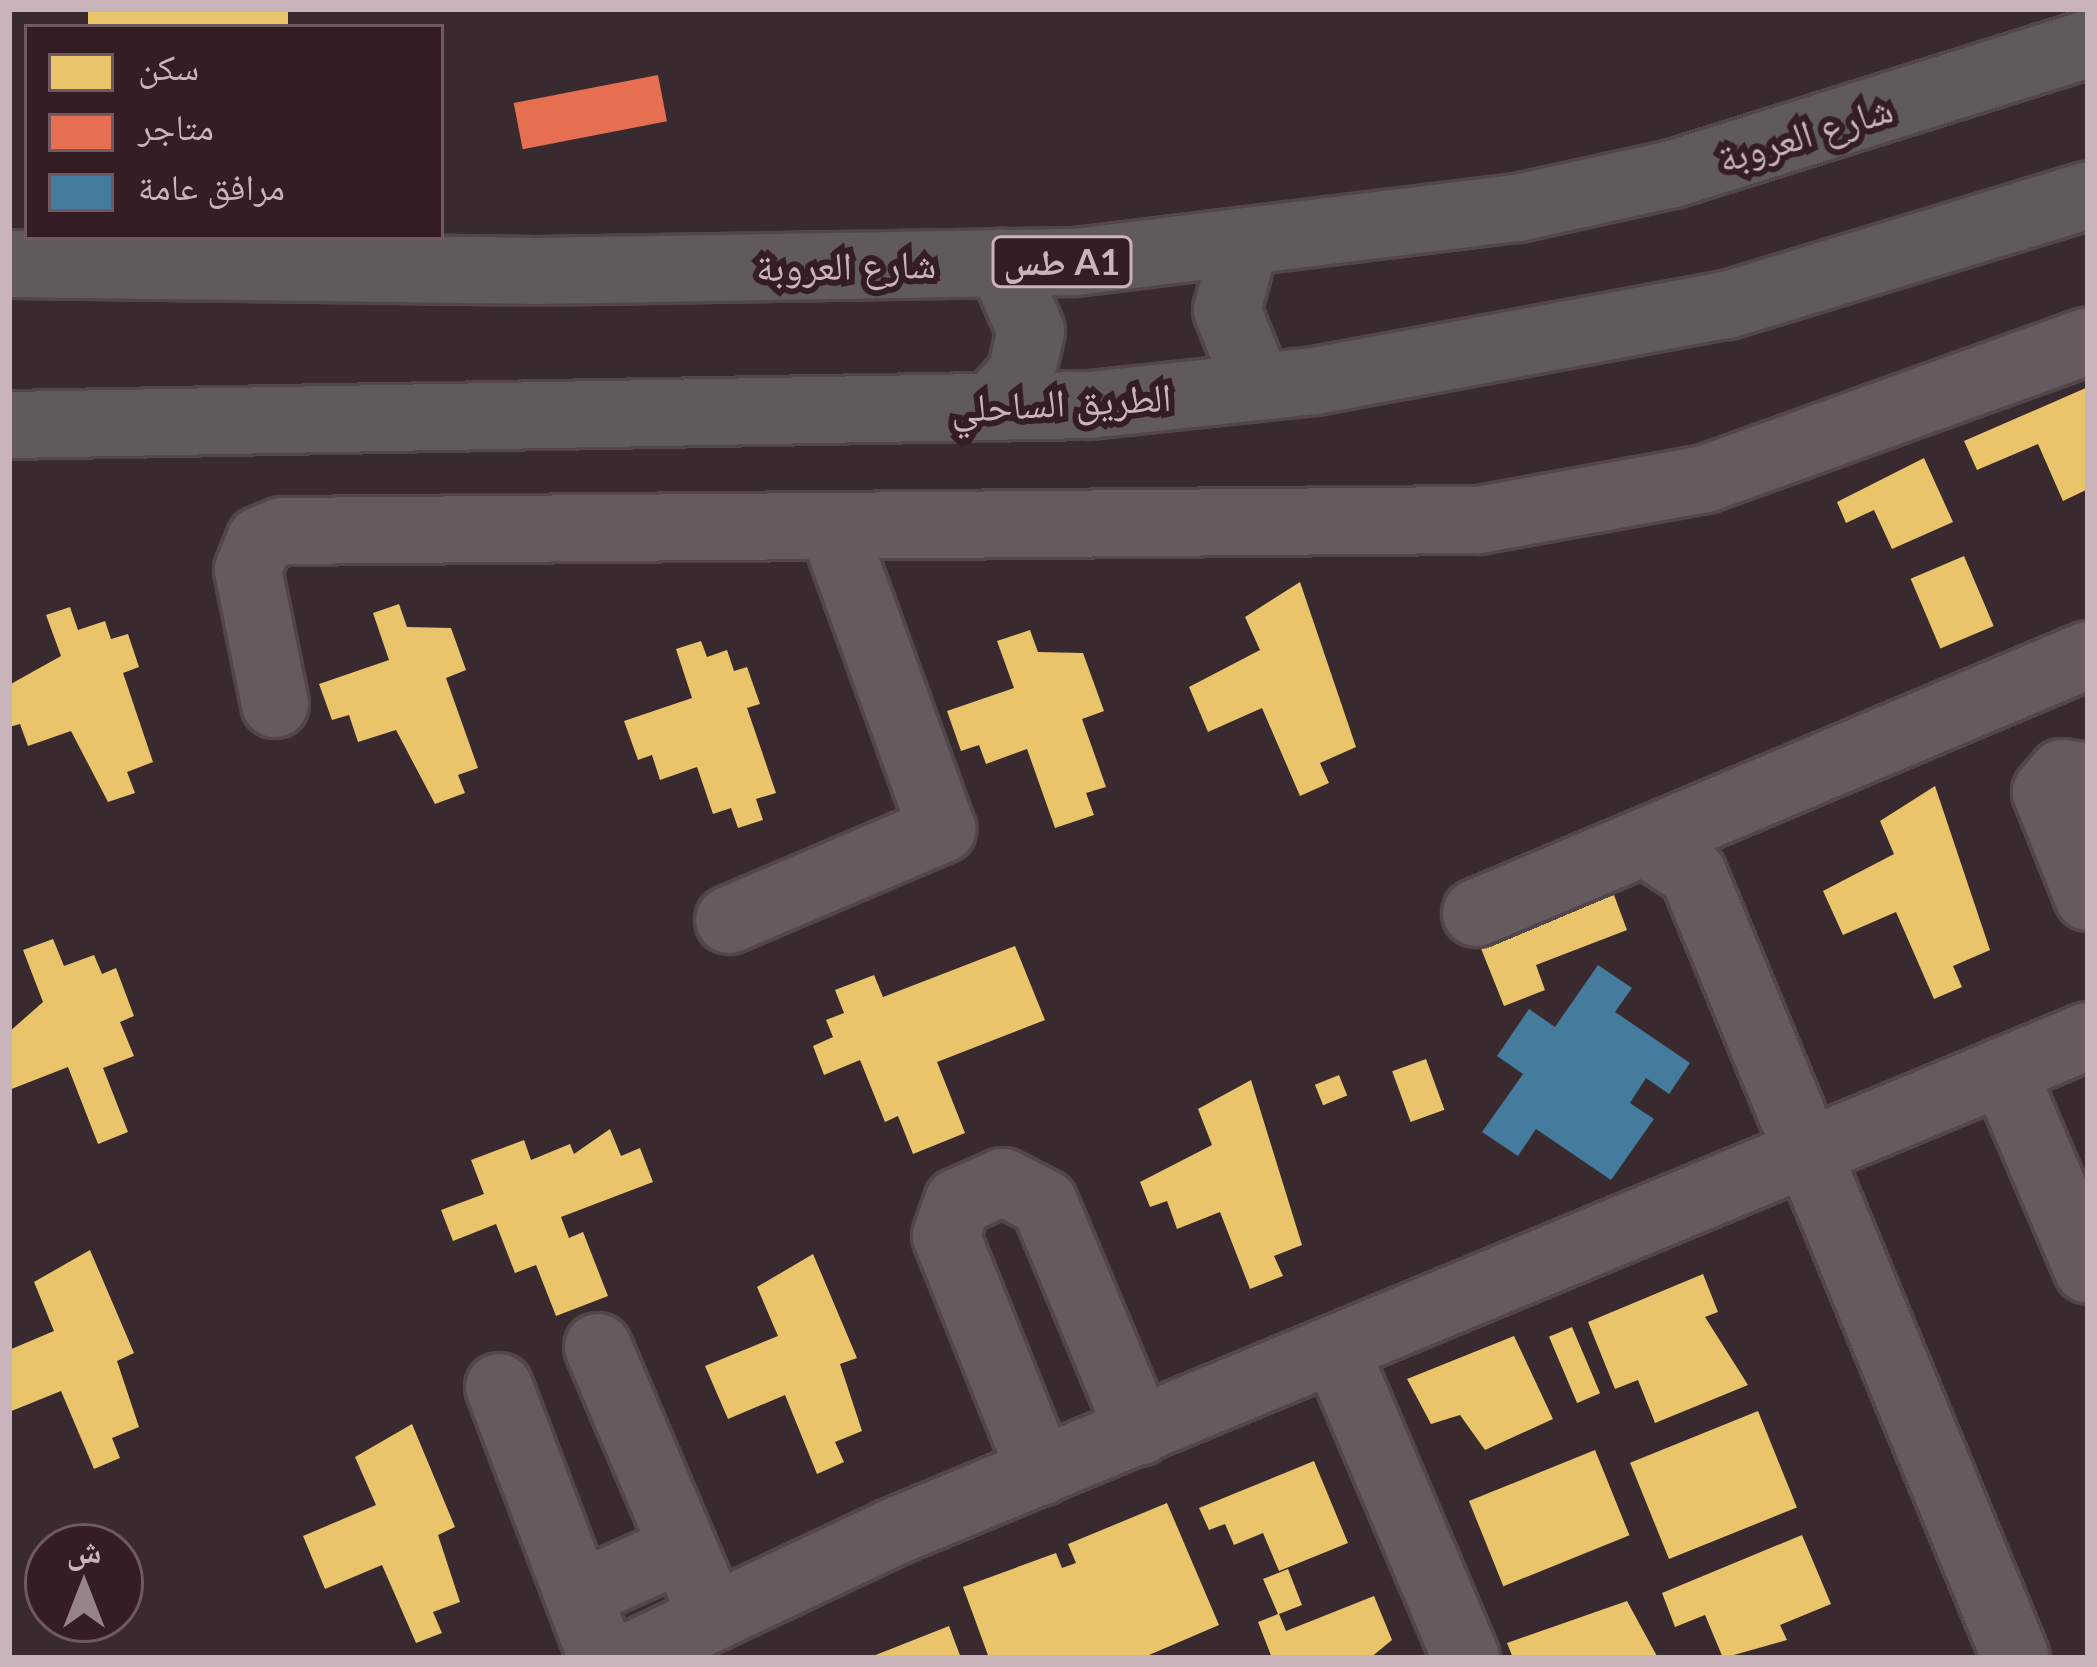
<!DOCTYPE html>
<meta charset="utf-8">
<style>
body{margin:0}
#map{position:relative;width:2097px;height:1667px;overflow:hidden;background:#392a2f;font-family:Lato,"Noto Naskh Arabic",sans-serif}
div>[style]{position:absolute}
.homes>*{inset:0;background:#e9c46a;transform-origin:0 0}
.shops>*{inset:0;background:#e76f51;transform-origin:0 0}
.public>*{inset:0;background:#457b9d}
.roads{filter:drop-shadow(3px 0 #52464a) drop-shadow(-3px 0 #52464a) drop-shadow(0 3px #52464a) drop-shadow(0 -3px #52464a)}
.minor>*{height:66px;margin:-33px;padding:0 33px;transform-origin:33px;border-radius:33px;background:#675a5e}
.highway>*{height:66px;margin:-33px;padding:0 33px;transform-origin:33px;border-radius:33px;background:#605a5d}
span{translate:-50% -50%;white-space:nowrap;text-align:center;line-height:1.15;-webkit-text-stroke:12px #341d25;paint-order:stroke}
.shield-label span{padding:3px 9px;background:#341d25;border:3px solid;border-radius:9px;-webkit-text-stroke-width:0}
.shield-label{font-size:36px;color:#cab4bb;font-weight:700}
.street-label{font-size:39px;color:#cab4bb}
.frame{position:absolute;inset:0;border:12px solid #cab4bb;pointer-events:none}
.legend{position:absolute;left:24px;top:24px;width:420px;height:216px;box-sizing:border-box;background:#341d25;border:3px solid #705961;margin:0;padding:15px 21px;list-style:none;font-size:36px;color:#cab4bb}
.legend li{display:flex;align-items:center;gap:24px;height:60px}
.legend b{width:60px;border:3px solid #705961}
.north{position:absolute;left:24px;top:1523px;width:120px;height:120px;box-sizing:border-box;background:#341d25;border:3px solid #705961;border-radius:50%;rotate:0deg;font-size:33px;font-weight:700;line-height:48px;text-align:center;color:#cab4bb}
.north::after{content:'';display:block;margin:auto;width:42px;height:54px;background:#97848a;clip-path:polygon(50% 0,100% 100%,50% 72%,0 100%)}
</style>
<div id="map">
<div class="homes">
<i style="left:88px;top:9px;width:200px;height:18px"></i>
<i style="clip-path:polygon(2088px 387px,2088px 489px,2063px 501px,2038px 444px,1977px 470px,1964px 441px)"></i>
<i style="clip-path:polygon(1924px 458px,1953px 522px,1892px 549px,1874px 510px,1846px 523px,1837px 502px)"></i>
<i style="left:1964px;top:556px;width:76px;height:58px;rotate:67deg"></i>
<i style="clip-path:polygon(1300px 582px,1356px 747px,1320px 763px,1329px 783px,1300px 796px,1262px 708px,1208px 732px,1189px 687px,1260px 650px,1245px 617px)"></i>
<i style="clip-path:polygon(399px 604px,407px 627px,451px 628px,466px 670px,446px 678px,478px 768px,458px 775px,465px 793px,435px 804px,396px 730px,358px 742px,349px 715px,332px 720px,319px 684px,389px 660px,373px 613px)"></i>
<i style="clip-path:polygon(70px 607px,78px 630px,105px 621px,111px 639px,128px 634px,139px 667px,123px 673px,153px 762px,127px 772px,135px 793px,108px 802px,71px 731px,28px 746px,20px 724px,9px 727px,9px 685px,61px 656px,46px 615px)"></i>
<i style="clip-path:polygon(1030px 630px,1038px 652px,1083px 653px,1104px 711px,1082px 719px,1106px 787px,1086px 793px,1094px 815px,1055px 828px,1027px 749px,986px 764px,979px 745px,961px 751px,947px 711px,1014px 688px,997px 641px)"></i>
<i style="clip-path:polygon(701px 641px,707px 657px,727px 650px,734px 671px,747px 667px,760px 704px,747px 708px,776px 793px,756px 799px,763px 820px,738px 828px,731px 808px,713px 814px,697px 767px,660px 780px,652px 755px,638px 760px,624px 721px,692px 698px,676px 649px)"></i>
<i style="clip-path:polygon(1935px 786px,1990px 950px,1953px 966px,1962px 987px,1934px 999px,1896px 912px,1843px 935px,1823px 891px,1894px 854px,1880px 821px)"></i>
<i style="clip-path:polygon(1614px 895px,1627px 930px,1536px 965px,1545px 990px,1504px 1006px,1480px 946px)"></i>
<i style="clip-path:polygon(53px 939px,64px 966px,94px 955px,102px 974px,116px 968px,134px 1016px,120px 1022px,134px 1056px,103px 1068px,128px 1132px,98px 1144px,68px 1067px,9px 1090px,9px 1032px,43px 1002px,23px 950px)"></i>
<i style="clip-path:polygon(1015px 946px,1045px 1020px,937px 1062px,965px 1133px,913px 1154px,898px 1116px,885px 1122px,860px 1060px,824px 1075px,813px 1046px,833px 1037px,826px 1020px,844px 1013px,835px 990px,874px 975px,883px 997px)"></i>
<i style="left:1426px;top:1059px;width:54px;height:36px;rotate:70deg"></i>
<i style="left:1339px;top:1075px;width:22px;height:26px;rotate:68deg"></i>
<i style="clip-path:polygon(1251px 1080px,1302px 1245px,1274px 1256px,1283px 1276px,1250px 1289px,1220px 1212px,1177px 1229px,1167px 1201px,1150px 1207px,1140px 1182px,1212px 1145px,1198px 1109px)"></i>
<i style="clip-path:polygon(610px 1129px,621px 1156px,640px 1148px,653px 1182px,561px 1217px,569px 1238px,583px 1232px,608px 1296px,556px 1316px,536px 1265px,515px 1273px,496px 1224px,453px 1241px,441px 1210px,484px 1194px,471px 1160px,524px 1140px,531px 1160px,570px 1144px,574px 1154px)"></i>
<i style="clip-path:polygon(90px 1250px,134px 1353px,117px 1361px,139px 1427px,112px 1438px,120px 1458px,94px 1469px,61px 1391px,9px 1412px,9px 1350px,54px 1331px,34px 1282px)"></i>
<i style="clip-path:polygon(813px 1254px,857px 1358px,840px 1364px,862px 1431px,835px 1442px,844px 1462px,817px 1474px,785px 1395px,728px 1419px,705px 1366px,778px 1336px,757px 1287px)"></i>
<i style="clip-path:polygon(1703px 1274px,1718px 1312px,1705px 1317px,1748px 1385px,1655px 1423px,1638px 1380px,1615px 1389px,1588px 1322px)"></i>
<i style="left:1572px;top:1327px;width:72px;height:25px;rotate:67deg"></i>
<i style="clip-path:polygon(1514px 1336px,1553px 1419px,1485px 1450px,1460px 1415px,1431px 1424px,1407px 1379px)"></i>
<i style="left:1758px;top:1411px;width:104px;height:138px;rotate:68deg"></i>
<i style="clip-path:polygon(412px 1424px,455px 1527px,438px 1535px,460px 1602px,433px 1612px,442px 1633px,416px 1643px,382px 1565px,325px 1589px,303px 1536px,376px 1505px,355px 1457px)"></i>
<i style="left:1595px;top:1450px;width:92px;height:136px;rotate:68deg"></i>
<i style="clip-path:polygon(1314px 1461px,1348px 1543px,1279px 1571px,1263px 1533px,1234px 1545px,1225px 1524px,1209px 1530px,1199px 1508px)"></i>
<i style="clip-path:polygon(1167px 1503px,1219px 1625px,1142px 1658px,989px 1658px,963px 1587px,1056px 1553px,1062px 1568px,1076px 1563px,1068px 1544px)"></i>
<i style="clip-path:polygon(1802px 1535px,1831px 1604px,1780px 1625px,1787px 1640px,1723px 1658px,1705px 1615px,1675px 1627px,1662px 1593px)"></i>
<i style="clip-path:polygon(1288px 1569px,1302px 1605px,1279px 1614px,1286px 1631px,1374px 1596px,1392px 1640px,1370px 1658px,1272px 1658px,1258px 1622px,1278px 1614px,1263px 1579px)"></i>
<i style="clip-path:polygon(1627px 1601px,1658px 1658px,1513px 1658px,1507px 1643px)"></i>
<i style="clip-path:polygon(949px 1626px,961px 1658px,868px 1658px)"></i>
</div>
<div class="shops">
<i style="left:658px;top:75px;width:47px;height:147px;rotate:79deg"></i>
</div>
<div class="public">
<i style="clip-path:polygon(1598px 965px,1632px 988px,1615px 1012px,1690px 1063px,1669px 1094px,1646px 1078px,1630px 1103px,1654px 1119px,1611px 1180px,1536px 1129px,1518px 1156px,1482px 1132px,1523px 1074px,1497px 1056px,1529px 1009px,1555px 1027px)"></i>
</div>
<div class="roads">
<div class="minor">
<i style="left:275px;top:704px;width:137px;rotate:-101.4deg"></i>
<i style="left:248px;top:570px;width:32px;rotate:-68deg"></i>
<i style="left:260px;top:540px;width:24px;rotate:-22deg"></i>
<i style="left:282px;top:531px;width:1197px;rotate:-0.53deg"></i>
<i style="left:1479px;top:520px;width:230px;rotate:-10.3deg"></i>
<i style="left:1705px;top:479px;width:407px;rotate:-19.8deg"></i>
<i style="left:2088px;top:777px;width:26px;rotate:-171deg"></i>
<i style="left:2062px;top:773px;width:25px;rotate:130deg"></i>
<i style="left:2046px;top:792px;width:113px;rotate:68.2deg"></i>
<i style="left:1646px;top:843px;width:56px;rotate:33.4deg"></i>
<i style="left:1693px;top:874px;width:848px;rotate:67.61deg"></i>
<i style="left:1476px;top:913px;width:664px;rotate:-22.86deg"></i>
<i style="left:729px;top:920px;width:232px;rotate:-23.1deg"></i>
<i style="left:942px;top:829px;width:320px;rotate:-109.9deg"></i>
<i style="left:2003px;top:1071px;width:216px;rotate:66.9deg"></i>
<i style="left:598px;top:1347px;width:294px;rotate:67deg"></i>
<i style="left:1335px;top:1349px;width:336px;rotate:67deg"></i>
<i style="left:499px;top:1387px;width:290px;rotate:69.2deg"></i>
<i style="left:1041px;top:1472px;width:254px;rotate:-111.9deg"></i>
<i style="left:946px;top:1236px;width:36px;rotate:-71deg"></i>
<i style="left:958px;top:1202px;width:49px;rotate:-24deg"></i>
<i style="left:1003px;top:1182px;width:46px;rotate:27.1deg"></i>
<i style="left:1044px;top:1203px;width:248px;rotate:67.3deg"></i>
<i style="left:578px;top:1595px;width:115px;rotate:-24.1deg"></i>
<i style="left:627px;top:1658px;width:292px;rotate:-25.3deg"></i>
<i style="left:891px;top:1533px;width:1296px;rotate:-22.55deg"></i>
</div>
<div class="highway">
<i style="left:1245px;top:243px;width:69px;rotate:105deg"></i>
<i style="left:1227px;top:310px;width:83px;rotate:68.1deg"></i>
<i style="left:9px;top:264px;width:528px;rotate:0.76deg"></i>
<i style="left:537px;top:271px;width:539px;rotate:-0.96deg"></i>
<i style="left:1076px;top:262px;width:445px;rotate:-7deg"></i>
<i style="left:1518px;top:208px;width:159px;rotate:-12.4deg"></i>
<i style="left:1673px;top:174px;width:435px;rotate:-17.4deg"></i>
<i style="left:992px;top:407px;width:44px;rotate:-48.7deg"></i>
<i style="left:1021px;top:374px;width:44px;rotate:-76.9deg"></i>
<i style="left:1031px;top:331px;width:75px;rotate:-113.5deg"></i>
<i style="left:9px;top:425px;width:1081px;rotate:-1.06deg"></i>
<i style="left:1090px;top:405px;width:226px;rotate:-6.1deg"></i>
<i style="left:1315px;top:381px;width:419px;rotate:-10.5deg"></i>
<i style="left:1727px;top:305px;width:377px;rotate:-16.9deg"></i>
</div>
</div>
<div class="shield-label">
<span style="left:1062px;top:262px">طس A1</span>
</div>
<div class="street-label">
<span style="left:1805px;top:133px;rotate:-17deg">شارع العروبة</span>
<span style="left:846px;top:265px;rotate:-1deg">شارع العروبة</span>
<span style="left:1061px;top:402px;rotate:-3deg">الطريق الساحلي</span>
</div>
<div class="frame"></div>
<ul class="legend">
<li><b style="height:33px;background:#e9c46a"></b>سكن</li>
<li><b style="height:33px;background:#e76f51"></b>متاجر</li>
<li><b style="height:33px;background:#457b9d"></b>مرافق عامة</li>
</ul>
<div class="north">ش</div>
</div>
